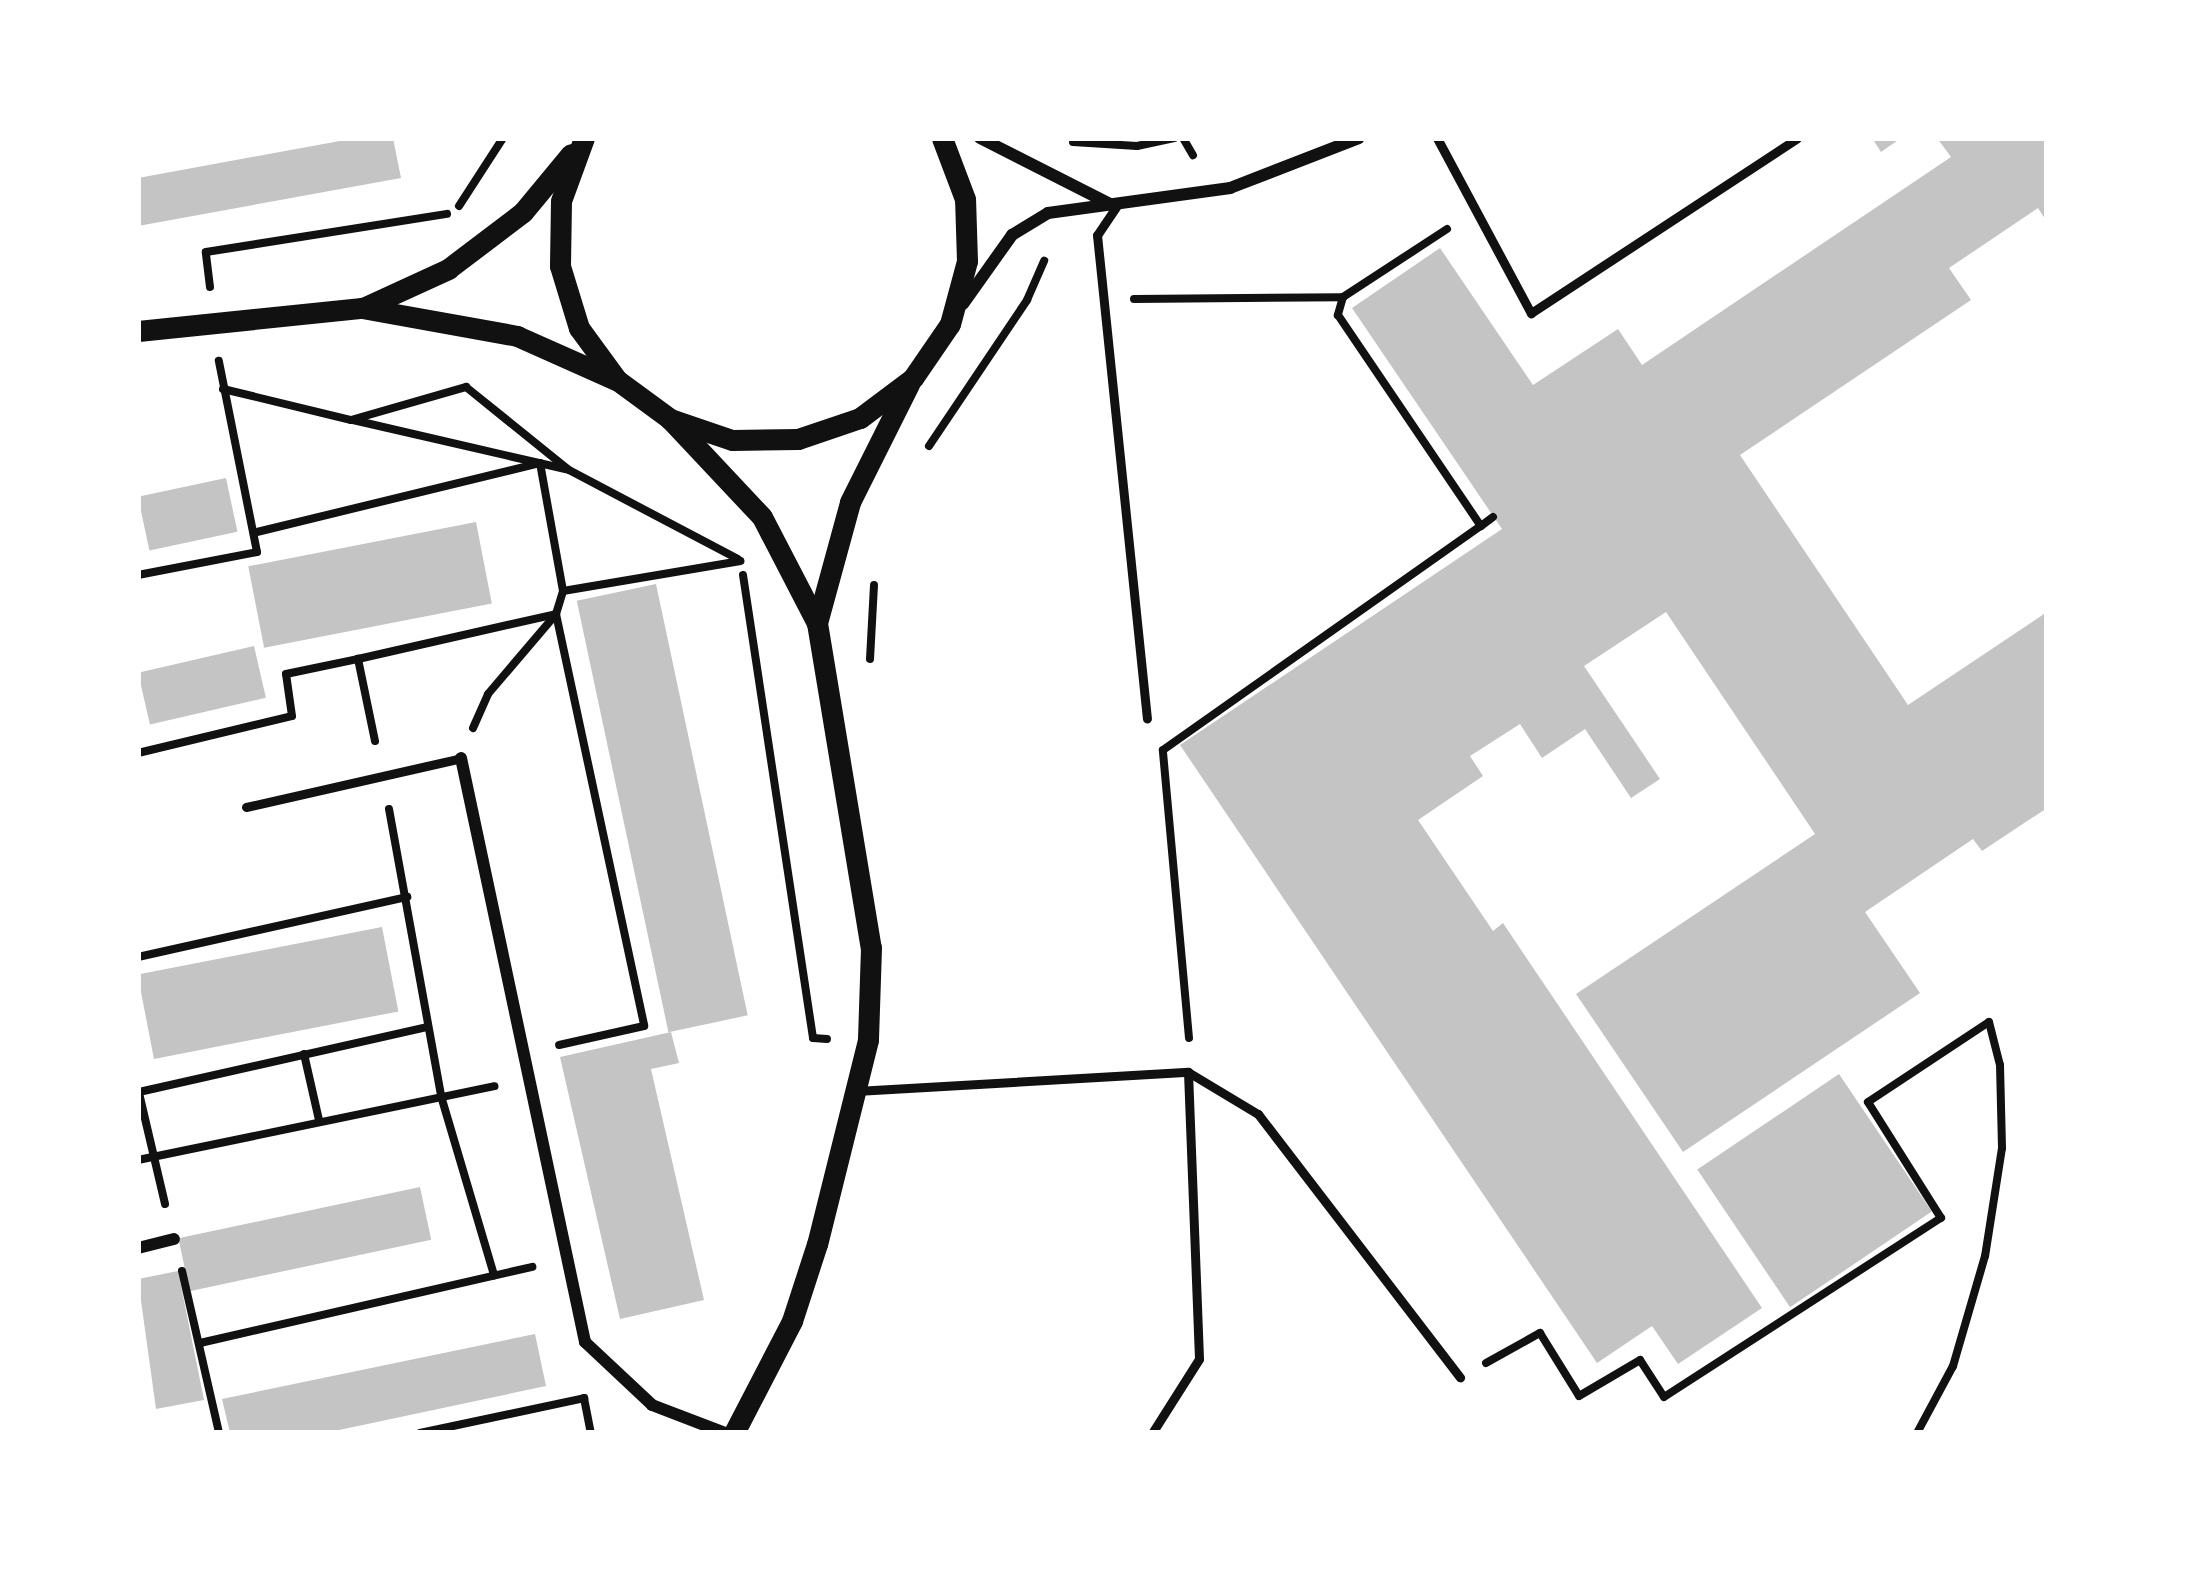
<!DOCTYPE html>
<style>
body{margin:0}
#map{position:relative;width:2185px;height:1571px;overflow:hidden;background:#fff;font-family:"Archivo Narrow",sans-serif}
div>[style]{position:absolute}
.building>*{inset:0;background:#c4c4c4;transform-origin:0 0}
.path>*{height:8px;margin:-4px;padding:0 4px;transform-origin:4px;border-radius:4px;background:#111}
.service>*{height:9px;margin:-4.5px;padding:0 4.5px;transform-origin:4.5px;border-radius:4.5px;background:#111}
.minor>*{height:12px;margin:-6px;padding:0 6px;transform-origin:6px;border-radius:6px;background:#111}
.tertiary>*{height:21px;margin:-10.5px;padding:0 10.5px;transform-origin:10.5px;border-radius:10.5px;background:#111}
span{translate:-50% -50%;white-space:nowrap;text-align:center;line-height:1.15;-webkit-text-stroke:9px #fff;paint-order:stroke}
.frame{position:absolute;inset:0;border:141px solid #fff;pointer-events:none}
</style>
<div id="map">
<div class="building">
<i style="clip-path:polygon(356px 138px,393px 138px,401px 178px,138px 226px,138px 178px)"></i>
<i style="clip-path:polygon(1872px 138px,1901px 138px,1881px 152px)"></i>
<i style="clip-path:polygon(1937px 138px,2047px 138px,2047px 222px,2038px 208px,1949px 268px,1971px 300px,1740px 455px,1908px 705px,2047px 612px,2047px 808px,1982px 851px,1973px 839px,1865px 912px,1920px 993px,1683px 1152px,1576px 994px,1815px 834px,1666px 612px,1584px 666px,1660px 779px,1631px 798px,1585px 729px,1542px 758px,1520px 724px,1470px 756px,1483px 776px,1418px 820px,1493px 931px,1503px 923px,1762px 1308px,1678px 1364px,1652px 1326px,1597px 1363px,1180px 745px,1502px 529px,1352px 308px,1440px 248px,1533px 385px,1618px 329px,1642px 365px,1951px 157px)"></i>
<i style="left:226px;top:478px;width:55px;height:90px;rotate:78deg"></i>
<i style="left:476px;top:522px;width:83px;height:232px;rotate:79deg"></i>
<i style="left:656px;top:584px;width:441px;height:81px;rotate:78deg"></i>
<i style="left:254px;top:646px;width:53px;height:119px;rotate:77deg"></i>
<i style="left:382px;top:927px;width:86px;height:249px;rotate:79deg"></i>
<i style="clip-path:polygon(671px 1032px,679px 1063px,651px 1069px,704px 1300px,620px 1319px,560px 1057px)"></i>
<i style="left:1839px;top:1074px;width:166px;height:171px;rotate:56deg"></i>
<i style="left:420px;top:1187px;width:54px;height:247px;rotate:78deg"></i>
<i style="clip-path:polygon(178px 1271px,204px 1400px,156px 1409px,138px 1279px)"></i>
<i style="clip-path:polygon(535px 1334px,546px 1386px,325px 1433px,230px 1433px,222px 1399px)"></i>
</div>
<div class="path">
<i style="left:1183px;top:138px;width:20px;rotate:60deg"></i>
<i style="left:1073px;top:142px;width:64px;rotate:3.6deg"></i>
<i style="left:1137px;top:146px;width:38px;rotate:-12deg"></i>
<i style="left:459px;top:206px;width:81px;rotate:-57.1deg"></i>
<i style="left:1447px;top:229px;width:124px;rotate:146.8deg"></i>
<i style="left:1343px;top:297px;width:19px;rotate:106deg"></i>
<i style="left:1338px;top:315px;width:255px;rotate:55.9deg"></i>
<i style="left:1481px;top:526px;width:15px;rotate:-37deg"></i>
<i style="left:210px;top:287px;width:35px;rotate:-97deg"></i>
<i style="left:206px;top:252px;width:244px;rotate:-9deg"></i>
<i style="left:1134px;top:299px;width:209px;rotate:-0.5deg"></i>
<i style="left:223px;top:389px;width:132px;rotate:13.6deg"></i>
<i style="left:351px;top:420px;width:120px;rotate:-16deg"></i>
<i style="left:466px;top:387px;width:132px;rotate:38.9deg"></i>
<i style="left:569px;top:470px;width:191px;rotate:27.8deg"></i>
<i style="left:353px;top:420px;width:219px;rotate:13deg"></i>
<i style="left:929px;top:446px;width:176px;rotate:-56.1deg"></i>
<i style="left:1027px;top:300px;width:43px;rotate:-66.4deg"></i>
<i style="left:257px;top:532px;width:291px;rotate:-13.7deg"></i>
<i style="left:540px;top:463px;width:130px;rotate:79.8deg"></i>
<i style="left:563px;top:591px;width:180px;rotate:-9.6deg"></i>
<i style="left:138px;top:575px;width:121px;rotate:-10.9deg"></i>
<i style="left:257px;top:552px;width:195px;rotate:-101.3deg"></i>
<i style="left:743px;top:575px;width:468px;rotate:81.4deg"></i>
<i style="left:813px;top:1038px;width:14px;rotate:4deg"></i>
<i style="left:870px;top:659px;width:74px;rotate:-86.9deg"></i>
<i style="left:473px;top:728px;width:37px;rotate:-66deg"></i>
<i style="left:488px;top:694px;width:105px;rotate:-49.6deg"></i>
<i style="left:556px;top:614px;width:24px;rotate:-73deg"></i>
<i style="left:375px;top:741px;width:84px;rotate:-101.7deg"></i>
<i style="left:358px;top:659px;width:203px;rotate:-12.8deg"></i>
<i style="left:556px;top:614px;width:421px;rotate:77.9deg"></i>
<i style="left:644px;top:1026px;width:87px;rotate:167.4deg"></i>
<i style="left:138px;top:753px;width:158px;rotate:-13.5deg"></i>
<i style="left:292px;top:716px;width:42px;rotate:-98.1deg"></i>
<i style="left:286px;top:674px;width:74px;rotate:-11.8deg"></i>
<i style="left:389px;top:809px;width:292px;rotate:79.7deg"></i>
<i style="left:441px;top:1096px;width:187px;rotate:73.5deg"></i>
<i style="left:138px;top:957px;width:276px;rotate:-12.6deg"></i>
<i style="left:1189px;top:1038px;width:289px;rotate:-95.2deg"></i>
<i style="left:1163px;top:750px;width:389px;rotate:-35.2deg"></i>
<i style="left:304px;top:1054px;width:68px;rotate:77.2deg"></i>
<i style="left:139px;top:1092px;width:296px;rotate:-12.7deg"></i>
<i style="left:139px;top:1093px;width:114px;rotate:76.8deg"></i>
<i style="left:138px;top:1160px;width:364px;rotate:-11.7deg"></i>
<i style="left:182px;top:1271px;width:166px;rotate:77.1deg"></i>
<i style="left:200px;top:1343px;width:341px;rotate:-12.9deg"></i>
<i style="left:1486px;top:1363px;width:62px;rotate:-29.1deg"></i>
<i style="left:1540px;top:1333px;width:74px;rotate:58.2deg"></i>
<i style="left:1579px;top:1396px;width:71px;rotate:-30.5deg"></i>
<i style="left:1640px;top:1360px;width:44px;rotate:57deg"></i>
<i style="left:1664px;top:1397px;width:330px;rotate:-32.9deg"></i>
<i style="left:1941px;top:1218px;width:137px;rotate:-122.2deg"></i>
<i style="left:1868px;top:1102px;width:145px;rotate:-33.5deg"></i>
<i style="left:1989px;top:1022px;width:44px;rotate:75.7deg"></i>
<i style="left:2000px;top:1065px;width:83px;rotate:88.6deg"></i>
<i style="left:2002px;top:1148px;width:109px;rotate:98.9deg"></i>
<i style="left:1985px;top:1256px;width:115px;rotate:106.2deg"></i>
<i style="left:1953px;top:1366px;width:76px;rotate:118.2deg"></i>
<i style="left:420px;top:1433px;width:168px;rotate:-12deg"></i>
<i style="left:584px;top:1398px;width:36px;rotate:79deg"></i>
</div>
<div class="service">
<i style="left:1437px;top:138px;width:199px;rotate:61.8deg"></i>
<i style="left:1531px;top:313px;width:318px;rotate:-33.3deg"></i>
<i style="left:1116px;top:207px;width:34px;rotate:124deg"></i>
<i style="left:1097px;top:235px;width:486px;rotate:84.1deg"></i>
<i style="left:246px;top:807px;width:221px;rotate:-12.8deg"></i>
<i style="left:1188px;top:1072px;width:82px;rotate:31deg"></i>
<i style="left:1258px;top:1114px;width:332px;rotate:52.5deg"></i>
<i style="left:856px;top:1091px;width:333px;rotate:-3.3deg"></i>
<i style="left:1188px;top:1072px;width:287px;rotate:87.8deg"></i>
<i style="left:1199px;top:1359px;width:88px;rotate:122.4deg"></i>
</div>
<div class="minor">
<i style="left:980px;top:138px;width:150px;rotate:26.9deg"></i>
<i style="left:963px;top:304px;width:85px;rotate:-54.6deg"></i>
<i style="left:1012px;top:235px;width:42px;rotate:-31.4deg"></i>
<i style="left:1048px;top:213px;width:184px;rotate:-7.8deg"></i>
<i style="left:1230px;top:188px;width:138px;rotate:-21.2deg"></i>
<i style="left:461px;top:758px;width:597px;rotate:78.01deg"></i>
<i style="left:585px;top:1342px;width:92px;rotate:43.2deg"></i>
<i style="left:652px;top:1405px;width:78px;rotate:21deg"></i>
<i style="left:138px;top:1248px;width:37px;rotate:-14deg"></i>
</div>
<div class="tertiary">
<i style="left:584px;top:138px;width:67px;rotate:110.1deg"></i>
<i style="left:561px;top:201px;width:65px;rotate:90.9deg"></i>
<i style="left:560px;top:266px;width:65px;rotate:73deg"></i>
<i style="left:579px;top:328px;width:64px;rotate:53.8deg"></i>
<i style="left:617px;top:380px;width:66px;rotate:36.3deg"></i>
<i style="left:670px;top:419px;width:65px;rotate:18.7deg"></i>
<i style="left:732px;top:440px;width:66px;rotate:-0.9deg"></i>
<i style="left:798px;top:439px;width:65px;rotate:-18.7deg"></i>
<i style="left:860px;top:418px;width:66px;rotate:-37deg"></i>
<i style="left:913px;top:378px;width:65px;rotate:-55.6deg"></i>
<i style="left:950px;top:324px;width:65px;rotate:-74.9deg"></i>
<i style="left:967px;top:261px;width:62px;rotate:-91.8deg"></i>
<i style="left:965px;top:199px;width:65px;rotate:-110.7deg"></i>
<i style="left:363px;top:308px;width:94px;rotate:-24.6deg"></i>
<i style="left:448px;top:269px;width:94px;rotate:-37.2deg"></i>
<i style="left:523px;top:212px;width:75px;rotate:-50.4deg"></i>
<i style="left:138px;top:331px;width:225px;rotate:-5.9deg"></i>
<i style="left:362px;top:308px;width:158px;rotate:10.2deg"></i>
<i style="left:517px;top:336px;width:108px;rotate:24deg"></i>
<i style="left:670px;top:419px;width:134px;rotate:46.8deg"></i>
<i style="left:762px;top:517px;width:119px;rotate:62.6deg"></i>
<i style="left:817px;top:623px;width:329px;rotate:80.6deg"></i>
<i style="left:871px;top:948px;width:92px;rotate:91.9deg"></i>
<i style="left:868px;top:1040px;width:210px;rotate:104deg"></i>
<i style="left:817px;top:1244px;width:81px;rotate:108deg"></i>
<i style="left:792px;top:1321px;width:126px;rotate:117.4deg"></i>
<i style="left:817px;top:623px;width:125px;rotate:-74.7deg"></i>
<i style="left:850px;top:502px;width:132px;rotate:-63.4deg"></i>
</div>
<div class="frame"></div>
</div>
